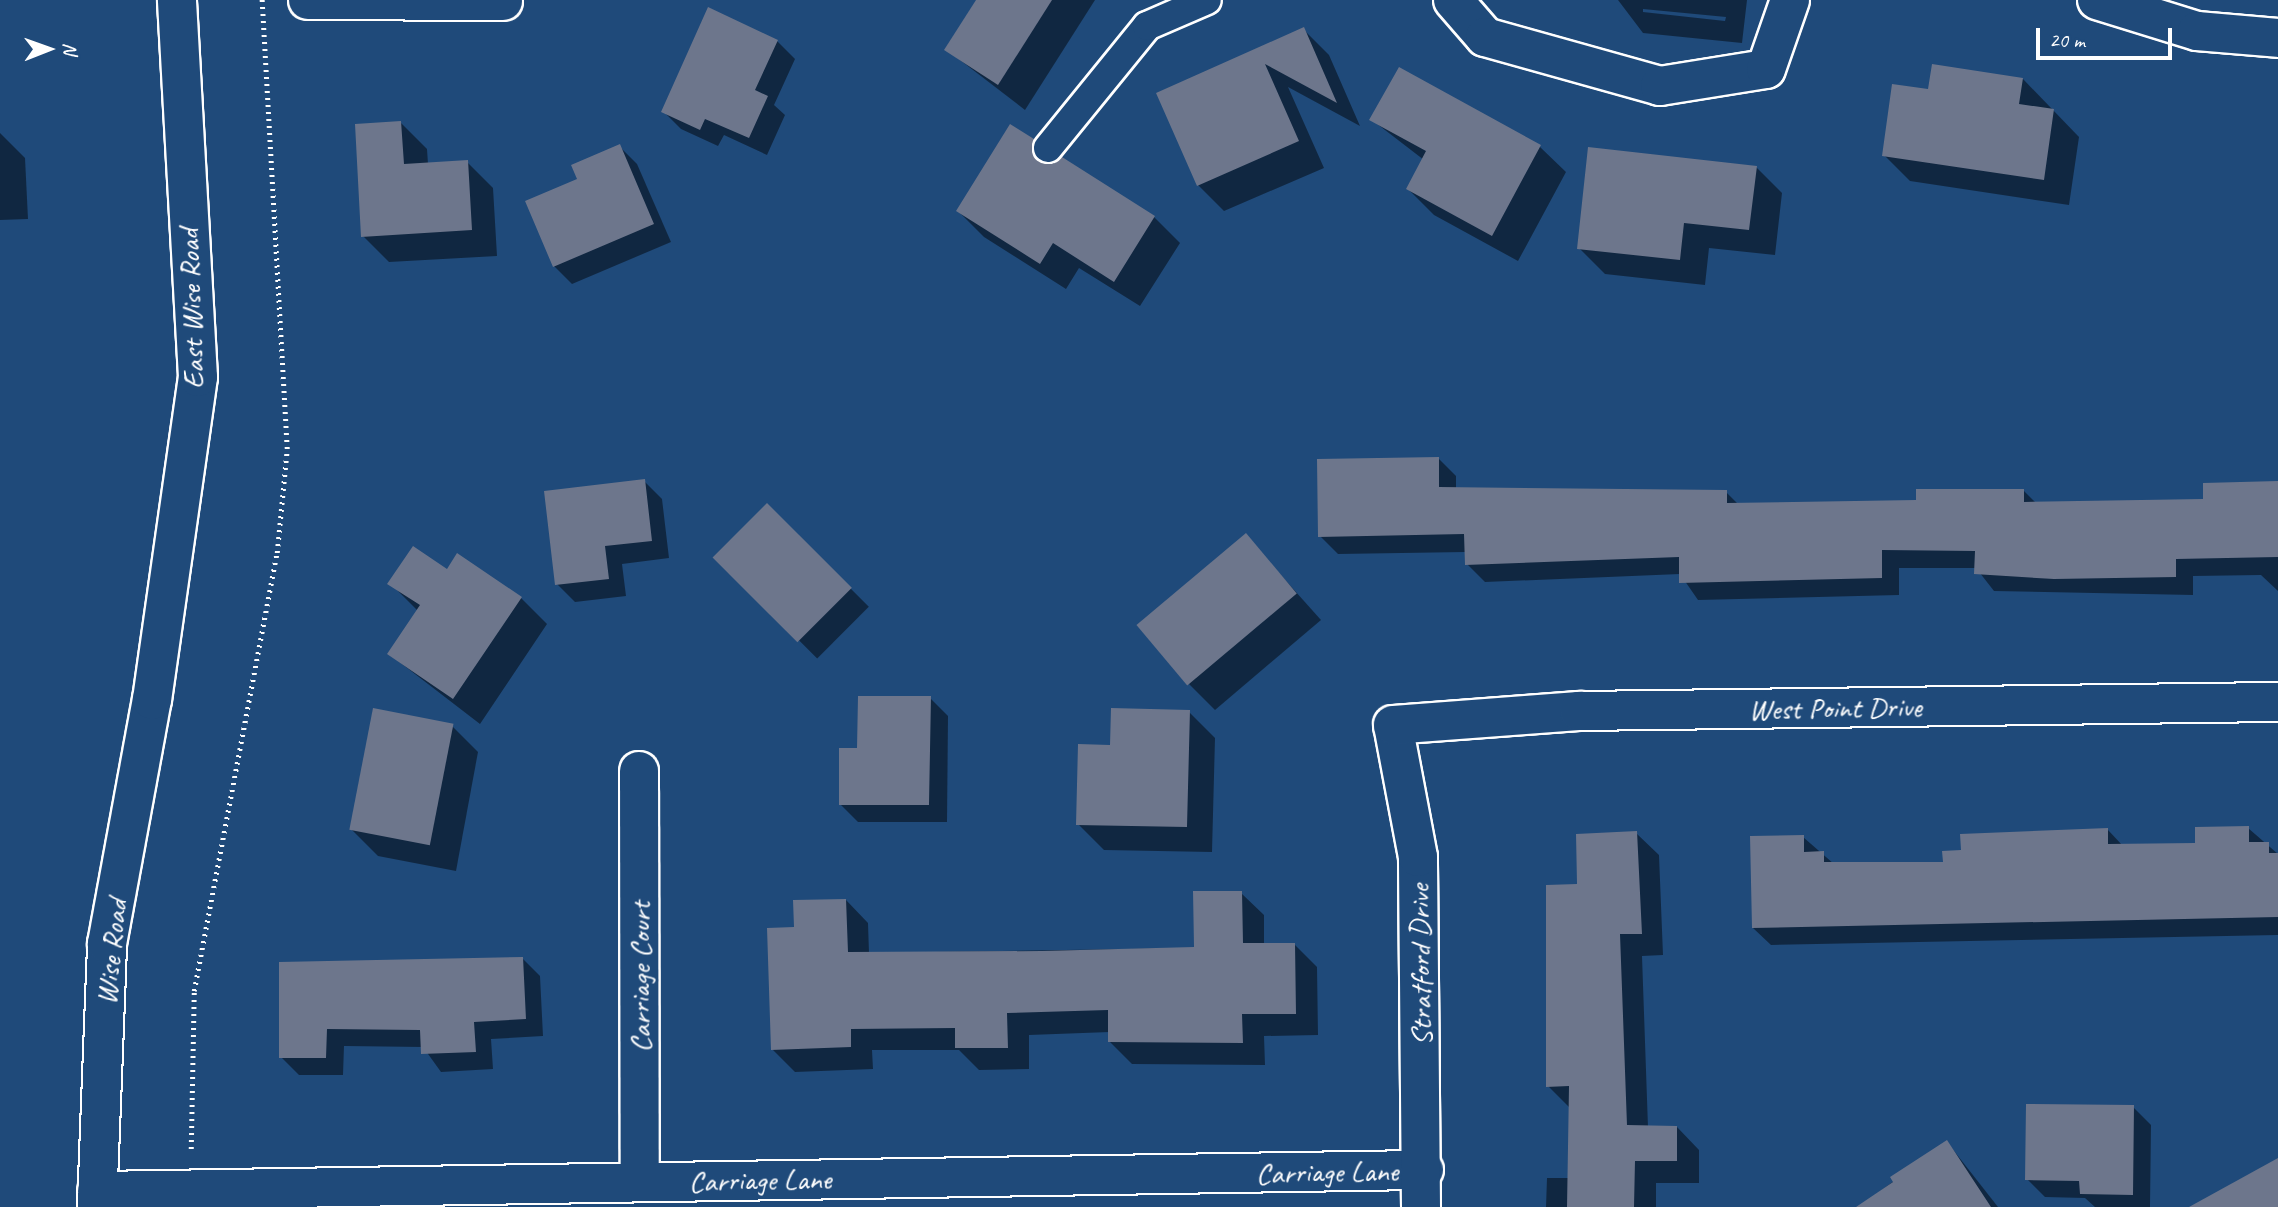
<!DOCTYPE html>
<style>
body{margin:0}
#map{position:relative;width:2278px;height:1207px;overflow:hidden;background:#1f4a7a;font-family:Caveat,sans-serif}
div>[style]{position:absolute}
.shadow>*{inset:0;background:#0007;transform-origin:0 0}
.building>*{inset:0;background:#6d768c;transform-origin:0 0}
.path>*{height:4.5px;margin-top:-2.25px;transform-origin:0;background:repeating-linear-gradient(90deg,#fff 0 2px,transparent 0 7px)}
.roads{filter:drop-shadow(2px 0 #fff) drop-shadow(-2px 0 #fff) drop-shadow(0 2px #fff) drop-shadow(0 -2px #fff)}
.lane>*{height:28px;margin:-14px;padding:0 14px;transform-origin:14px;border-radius:14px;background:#1f4a7a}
.street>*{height:38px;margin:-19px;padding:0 19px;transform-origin:19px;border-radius:19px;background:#1f4a7a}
.secondary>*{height:38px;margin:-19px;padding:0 19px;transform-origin:19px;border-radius:19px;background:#1f4a7a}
span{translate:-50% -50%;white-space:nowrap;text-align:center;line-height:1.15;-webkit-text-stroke:5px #1f4a7a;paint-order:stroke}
.street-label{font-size:30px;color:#fff}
.north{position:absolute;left:14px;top:14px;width:70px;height:70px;-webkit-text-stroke:5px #1f4a7a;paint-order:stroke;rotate:89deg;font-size:19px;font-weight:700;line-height:28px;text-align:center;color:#fff}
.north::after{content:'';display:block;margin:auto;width:24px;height:32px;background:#fff;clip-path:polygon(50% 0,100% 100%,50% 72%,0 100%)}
.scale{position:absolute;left:2036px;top:28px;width:136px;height:32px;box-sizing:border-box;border:4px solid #fff;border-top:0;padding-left:9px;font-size:21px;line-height:24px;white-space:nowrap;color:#fff;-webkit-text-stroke:5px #1f4a7a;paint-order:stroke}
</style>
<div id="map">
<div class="shadow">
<i style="clip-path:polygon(978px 0,1095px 0,1025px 110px,947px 50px)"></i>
<i style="clip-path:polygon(evenodd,1618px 0,1747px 0,1742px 43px,1643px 33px,1618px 0,1643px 9px,1726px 17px,1725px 21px,1643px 12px,1643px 9px)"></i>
<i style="clip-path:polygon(1303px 29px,1329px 55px,1360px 126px,1288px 87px,1324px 168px,1224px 211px,1198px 185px,1158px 94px)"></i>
<i style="clip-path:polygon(777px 41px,795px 59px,774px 105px,785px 115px,767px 155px,724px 135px,718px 146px,681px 129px,663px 111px)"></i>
<i style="clip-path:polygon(1400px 69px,1540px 147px,1566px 172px,1518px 261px,1434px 215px,1408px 189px,1424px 160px,1372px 120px)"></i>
<i style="clip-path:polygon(2023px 79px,2079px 137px,2069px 205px,1910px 181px,1884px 155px,1929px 91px)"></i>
<i style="clip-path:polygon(401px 123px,427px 149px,428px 164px,467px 162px,493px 188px,497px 256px,389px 262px,363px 236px)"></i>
<i style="clip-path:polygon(0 133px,25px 158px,28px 219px,0 220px)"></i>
<i style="clip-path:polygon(1033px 141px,1056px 164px,1154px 217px,1180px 243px,1140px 306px,1079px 268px,1066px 289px,984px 237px,958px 211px)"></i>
<i style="clip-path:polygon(619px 146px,637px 164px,671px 242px,572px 284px,554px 266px,579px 180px)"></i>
<i style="clip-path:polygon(1756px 167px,1782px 193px,1775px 255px,1709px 248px,1705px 285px,1605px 274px,1579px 248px)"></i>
<i style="clip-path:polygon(1438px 458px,1456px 476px,1456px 489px,1726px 492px,1738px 504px,1918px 502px,2024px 491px,2036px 503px,2205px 501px,2278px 483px,2278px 591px,2261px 575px,2193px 576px,2193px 595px,1994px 591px,1976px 568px,1899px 568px,1899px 595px,1698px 600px,1680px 574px,1485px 582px,1467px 564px,1466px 552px,1338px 554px,1320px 536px)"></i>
<i style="clip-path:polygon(644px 481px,662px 499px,669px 558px,622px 564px,626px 596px,575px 602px,557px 584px)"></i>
<i style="left:767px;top:505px;width:144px;height:73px;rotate:45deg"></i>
<i style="clip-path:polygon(1245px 535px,1321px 620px,1215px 710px,1189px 684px)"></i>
<i style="clip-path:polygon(447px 571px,521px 598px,547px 624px,480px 724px,389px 654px,418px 611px,390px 583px)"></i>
<i style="clip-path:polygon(930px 698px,948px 716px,947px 822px,858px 822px,840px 804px,859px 749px)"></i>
<i style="clip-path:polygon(1189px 712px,1215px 738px,1212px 852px,1104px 850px,1078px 824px,1111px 747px)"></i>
<i style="clip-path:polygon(452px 726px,478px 752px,456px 871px,378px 856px,352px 830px)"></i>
<i style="clip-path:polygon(2248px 828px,2278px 854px,2278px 935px,1771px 945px,1753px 928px,1803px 837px,1834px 864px,1944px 864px,2108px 830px,2123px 846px,2197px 844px)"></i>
<i style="clip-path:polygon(1636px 833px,1659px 855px,1663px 955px,1642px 956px,1648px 1127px,1677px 1127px,1699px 1150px,1699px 1183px,1656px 1183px,1656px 1207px,1546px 1207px,1547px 1178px,1569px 1178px,1570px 1108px,1548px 1086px,1579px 885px)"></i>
<i style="clip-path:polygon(1241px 893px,1264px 915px,1264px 945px,1295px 945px,1317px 967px,1318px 1035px,1264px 1036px,1265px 1065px,1132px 1064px,1110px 1042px,1110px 1032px,1029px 1035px,1029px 1069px,979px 1070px,959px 1050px,872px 1050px,873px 1069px,795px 1072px,772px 1049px,796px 929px,846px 900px,868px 923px,869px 953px,1195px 948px)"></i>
<i style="clip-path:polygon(522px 958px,540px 976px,543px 1036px,491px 1039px,493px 1069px,441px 1072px,423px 1047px,344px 1046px,343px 1075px,299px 1075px,281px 1057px,281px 964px)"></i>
<i style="clip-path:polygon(2133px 1107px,2151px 1125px,2150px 1207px,2095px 1207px,2085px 1198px,2045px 1197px,2027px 1179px)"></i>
<i style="clip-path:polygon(1947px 1142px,1998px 1207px,1861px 1207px,1860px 1206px)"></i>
</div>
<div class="building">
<i style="clip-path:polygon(976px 0,1052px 0,998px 85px,944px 50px)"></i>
<i style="clip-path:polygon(708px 7px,778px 40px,755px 90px,768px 96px,749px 138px,705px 119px,700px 130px,661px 112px)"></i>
<i style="clip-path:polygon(1304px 27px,1337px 103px,1265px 64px,1299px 141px,1197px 186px,1156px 93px)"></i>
<i style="clip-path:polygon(1932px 64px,2023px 78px,2019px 104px,2054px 109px,2044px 180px,1882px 156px,1892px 84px,1928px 89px)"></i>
<i style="clip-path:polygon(1399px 67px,1541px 145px,1492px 236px,1406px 189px,1426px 151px,1369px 120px)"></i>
<i style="clip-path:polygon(401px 121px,404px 164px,468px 160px,472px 230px,361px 237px,355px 124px)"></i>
<i style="clip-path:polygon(1010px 124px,1034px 139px,1038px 161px,1053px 164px,1062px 157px,1155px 216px,1114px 282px,1053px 243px,1040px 264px,956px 211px)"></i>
<i style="clip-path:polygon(620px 144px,654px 224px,553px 267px,525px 201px,577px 179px,571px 165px)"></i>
<i style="clip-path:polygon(1588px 147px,1757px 166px,1749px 230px,1684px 223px,1680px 260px,1577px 249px)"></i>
<i style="clip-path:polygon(1439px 457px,1439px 487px,1727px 490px,1727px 503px,1916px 500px,1916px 489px,2024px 489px,2024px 502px,2203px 499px,2203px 483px,2278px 481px,2278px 557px,2176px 559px,2176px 577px,2054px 579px,1974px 574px,1975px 551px,1882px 550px,1882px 578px,1679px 583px,1679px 557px,1465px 565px,1464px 534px,1318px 537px,1317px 459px)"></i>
<i style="clip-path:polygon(645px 479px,652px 541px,605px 546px,609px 579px,555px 585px,544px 491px)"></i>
<i style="left:767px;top:503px;width:120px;height:77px;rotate:45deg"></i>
<i style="left:1246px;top:533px;width:79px;height:143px;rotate:50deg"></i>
<i style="clip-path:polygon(413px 546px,447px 569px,457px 553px,522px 597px,453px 699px,387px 654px,420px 605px,387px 584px)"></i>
<i style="clip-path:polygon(858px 696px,931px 696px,929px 805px,839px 805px,839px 748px,857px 748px)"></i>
<i style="left:373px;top:708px;width:82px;height:124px;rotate:11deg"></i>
<i style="clip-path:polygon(1111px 708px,1190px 710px,1187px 827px,1076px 825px,1078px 744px,1110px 745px)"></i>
<i style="clip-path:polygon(2249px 826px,2249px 842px,2269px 842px,2269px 853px,2278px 853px,2278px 917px,1752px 928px,1750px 836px,1804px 835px,1804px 852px,1824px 851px,1824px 862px,1943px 862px,1942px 851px,1961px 850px,1960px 834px,2108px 828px,2108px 844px,2195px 843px,2195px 827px)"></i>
<i style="clip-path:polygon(1637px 831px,1642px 934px,1620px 934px,1627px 1125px,1677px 1126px,1677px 1161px,1635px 1161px,1634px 1207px,1567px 1207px,1569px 1086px,1546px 1087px,1546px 885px,1577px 884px,1576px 834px)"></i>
<i style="clip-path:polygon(1193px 891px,1242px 891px,1243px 943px,1295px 943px,1296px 1014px,1242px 1014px,1243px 1043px,1108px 1042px,1108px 1010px,1007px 1013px,1008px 1048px,955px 1048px,955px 1028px,851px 1029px,851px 1047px,771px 1050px,767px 928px,794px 927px,793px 900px,846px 899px,848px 952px,1042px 951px,1194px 947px)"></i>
<i style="clip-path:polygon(523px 957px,526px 1019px,474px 1022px,476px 1052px,421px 1054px,420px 1030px,327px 1029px,326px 1058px,279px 1058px,279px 962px)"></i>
<i style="clip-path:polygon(2026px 1104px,2134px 1105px,2133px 1195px,2080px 1194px,2079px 1181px,2025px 1180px)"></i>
<i style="clip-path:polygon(1947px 1140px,1991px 1207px,1856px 1207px,1893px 1182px,1890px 1177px)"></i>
<i style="clip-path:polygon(2278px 1158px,2278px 1207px,2189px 1207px)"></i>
</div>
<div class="path">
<i style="left:191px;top:1149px;width:158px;rotate:-88.9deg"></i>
<i style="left:194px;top:991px;width:446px;rotate:-79.3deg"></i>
<i style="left:277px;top:553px;width:104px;rotate:-84.5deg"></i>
<i style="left:287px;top:449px;width:450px;rotate:-93.2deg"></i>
</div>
<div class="roads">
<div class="lane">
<i style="left:1048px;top:148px;width:157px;rotate:-50.9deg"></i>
<i style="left:1147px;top:26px;width:65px;rotate:-23.4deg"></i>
</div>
<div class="street">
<i style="left:308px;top:0;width:195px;rotate:0.3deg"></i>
<i style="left:1453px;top:0;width:49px;rotate:49.1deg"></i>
<i style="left:1485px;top:37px;width:182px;rotate:15.6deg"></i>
<i style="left:1660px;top:86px;width:107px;rotate:-9.1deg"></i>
<i style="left:1766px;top:69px;width:73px;rotate:-70.8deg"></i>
<i style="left:2097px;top:0;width:105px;rotate:17.2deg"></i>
<i style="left:2197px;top:31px;width:81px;rotate:4.9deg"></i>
<i style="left:639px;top:771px;width:411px;rotate:89.9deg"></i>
<i style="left:97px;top:1191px;width:1327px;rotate:-0.91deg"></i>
<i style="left:1421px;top:1207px;width:350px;rotate:-90.5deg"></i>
<i style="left:1418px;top:857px;width:134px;rotate:-100.7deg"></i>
<i style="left:1393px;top:725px;width:187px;rotate:-4.3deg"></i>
<i style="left:1579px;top:711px;width:699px;rotate:-0.74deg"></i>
</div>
<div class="secondary">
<i style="left:97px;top:1207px;width:263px;rotate:-87.8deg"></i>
<i style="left:107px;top:944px;width:248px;rotate:-79.6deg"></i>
<i style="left:152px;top:700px;width:326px;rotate:-81.9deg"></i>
<i style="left:198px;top:377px;width:378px;rotate:-93.2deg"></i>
</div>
</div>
<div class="street-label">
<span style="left:191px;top:309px;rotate:-92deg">East Wise Road</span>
<span style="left:1835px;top:708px;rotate:-1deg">West Point Drive</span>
<span style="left:111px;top:952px;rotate:-84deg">Wise Road</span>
<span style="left:1420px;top:965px;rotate:-91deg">Stratford Drive</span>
<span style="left:640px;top:977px;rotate:-90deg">Carriage Court</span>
<span style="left:1327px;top:1172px;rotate:-1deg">Carriage Lane</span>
<span style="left:760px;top:1180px;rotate:-1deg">Carriage Lane</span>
</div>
<div class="north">N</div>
<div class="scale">20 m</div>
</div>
